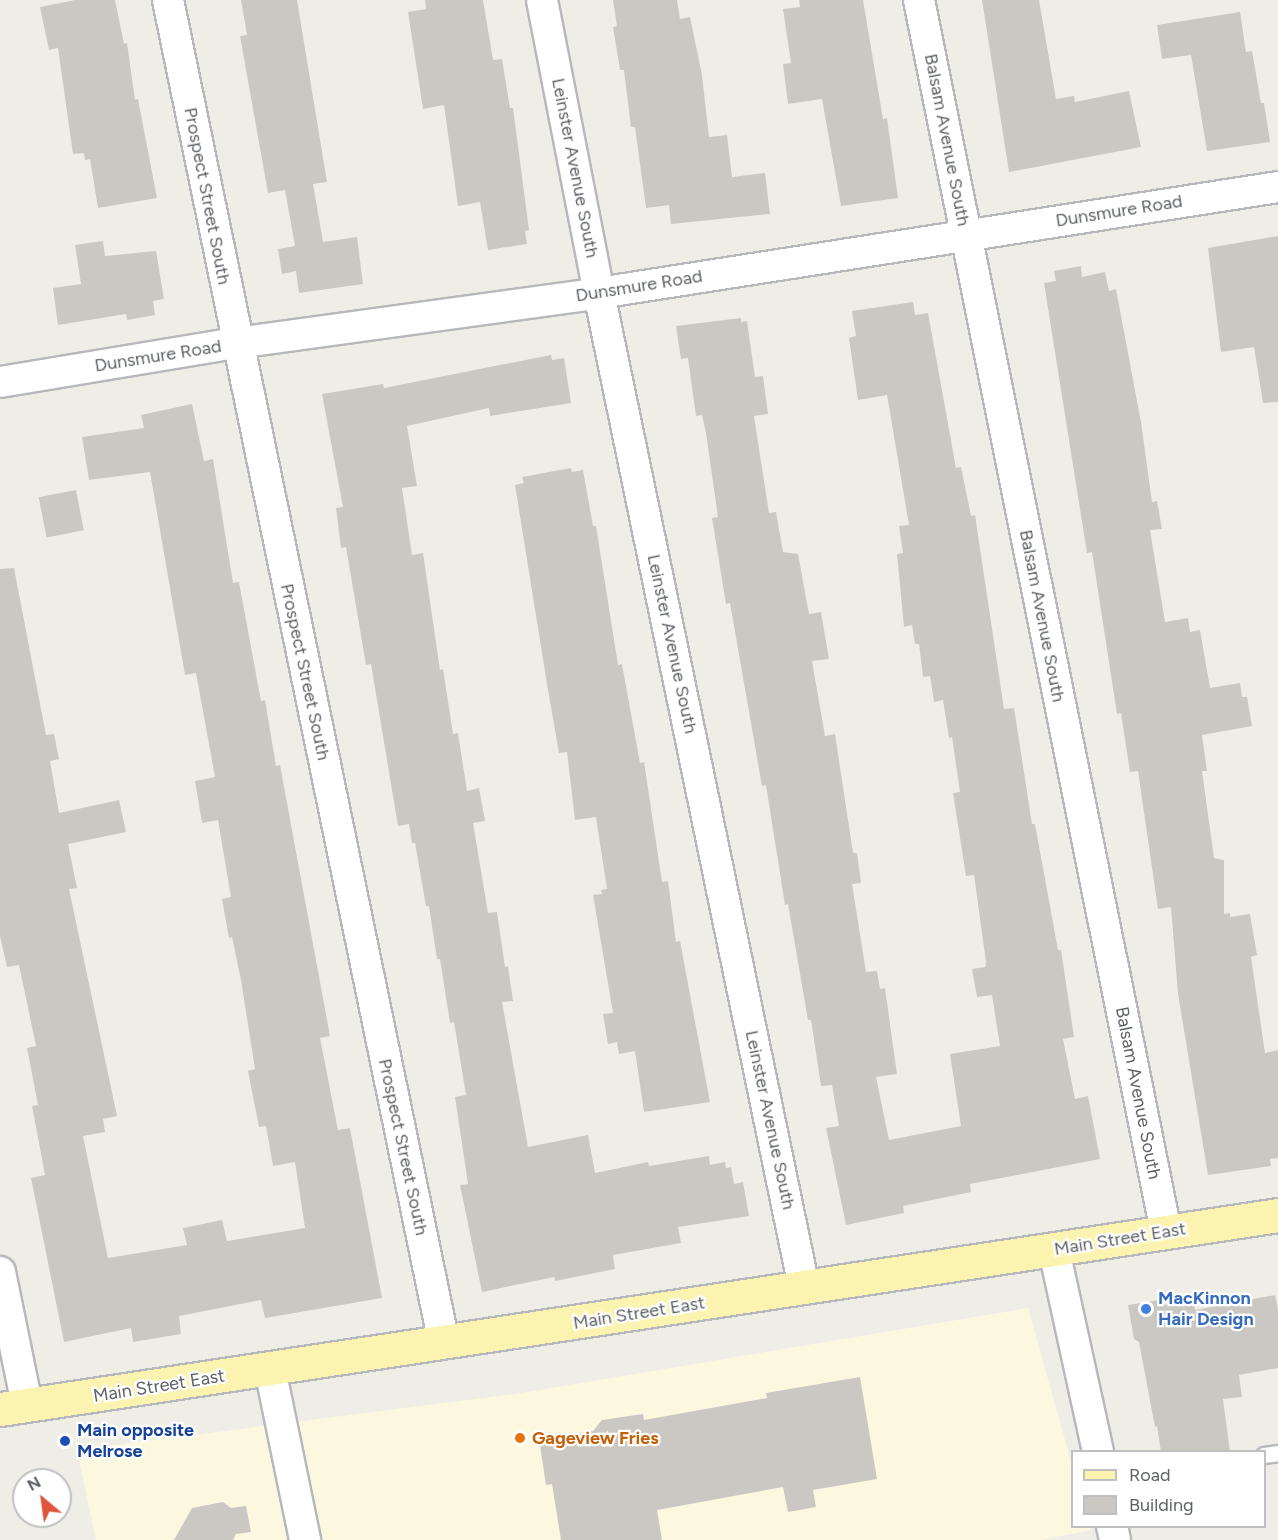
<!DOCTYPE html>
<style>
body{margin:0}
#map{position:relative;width:1278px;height:1540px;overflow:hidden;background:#efeee6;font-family:Figtree,sans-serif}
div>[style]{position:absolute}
.commercial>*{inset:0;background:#fcf7df}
.building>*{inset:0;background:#cbc8c4;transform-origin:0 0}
.roads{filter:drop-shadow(2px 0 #b7b8bc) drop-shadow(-2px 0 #b7b8bc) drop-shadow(0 2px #b7b8bc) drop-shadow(0 -2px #b7b8bc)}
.lane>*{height:15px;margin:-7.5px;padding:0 7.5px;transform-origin:7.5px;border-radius:7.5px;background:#fff}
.street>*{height:30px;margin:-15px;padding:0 15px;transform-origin:15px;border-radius:15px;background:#fff}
.primary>*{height:33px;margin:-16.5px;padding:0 16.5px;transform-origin:16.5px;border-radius:16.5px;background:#fbf4b0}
.dots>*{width:16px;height:16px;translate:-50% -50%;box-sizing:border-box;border:3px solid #fff;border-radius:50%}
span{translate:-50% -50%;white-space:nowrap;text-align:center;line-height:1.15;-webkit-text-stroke:4.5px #fff;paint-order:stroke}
.street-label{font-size:18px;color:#5e6166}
.shop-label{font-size:18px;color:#366cbe;font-weight:700}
.left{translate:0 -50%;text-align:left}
.transit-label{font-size:18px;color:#164399;font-weight:700}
.food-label{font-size:18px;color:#c56008;font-weight:700}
.legend{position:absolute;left:1071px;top:1450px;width:195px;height:78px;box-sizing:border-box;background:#fff;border:2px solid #bfc0c2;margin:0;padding:8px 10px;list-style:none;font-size:18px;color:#5e6166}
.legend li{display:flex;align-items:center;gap:12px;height:30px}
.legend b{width:30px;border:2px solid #bfc0c2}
.north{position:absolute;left:12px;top:1468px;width:60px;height:60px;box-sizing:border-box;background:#fff;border:2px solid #bfc0c2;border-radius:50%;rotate:331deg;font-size:16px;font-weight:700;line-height:24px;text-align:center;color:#5e6166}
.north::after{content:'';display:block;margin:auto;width:21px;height:27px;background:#e0543b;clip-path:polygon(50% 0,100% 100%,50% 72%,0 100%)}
</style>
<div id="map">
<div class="commercial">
<i style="clip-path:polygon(1028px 1308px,1072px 1465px,1072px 1526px,1090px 1527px,1091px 1530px,1041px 1540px,96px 1540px,77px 1450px,521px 1393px)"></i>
</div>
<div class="building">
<i style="clip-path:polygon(75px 0,115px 0,124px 44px,127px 43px,135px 100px,138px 99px,157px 198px,98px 208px,90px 159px,85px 160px,84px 153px,73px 154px,58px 48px,49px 50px,40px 7px)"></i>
<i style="clip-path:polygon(241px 0,297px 0,327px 182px,313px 184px,323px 242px,357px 237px,363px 284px,299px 293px,296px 271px,282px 274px,278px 249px,295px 246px,285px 190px,268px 193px,240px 36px,247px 35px)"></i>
<i style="clip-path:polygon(425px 0,483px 0,493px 60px,502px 59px,510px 108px,513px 108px,529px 230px,525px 231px,527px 244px,488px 250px,480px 202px,458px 206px,444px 105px,423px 109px,408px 12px,426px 9px)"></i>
<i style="clip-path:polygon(613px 0,677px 0,680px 19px,690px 17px,702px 75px,709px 137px,727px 135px,732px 177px,765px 173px,770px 214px,671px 224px,669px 205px,646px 208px,635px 127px,631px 127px,624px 70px,620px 70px,613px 27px,617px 26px)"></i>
<i style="clip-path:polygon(799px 0,863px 0,883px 119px,887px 118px,898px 198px,841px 206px,822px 99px,788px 104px,783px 64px,791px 63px,783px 9px,800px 7px)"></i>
<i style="clip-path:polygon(982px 0,1039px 0,1056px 99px,1074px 96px,1075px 102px,1129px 91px,1141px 147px,1009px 172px)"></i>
<i style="clip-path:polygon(1240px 12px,1246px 52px,1252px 51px,1261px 103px,1264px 103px,1270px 142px,1207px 151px,1191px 55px,1162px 59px,1157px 25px)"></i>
<i style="clip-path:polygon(1278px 236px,1278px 402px,1263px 403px,1254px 347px,1221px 352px,1208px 248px)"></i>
<i style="clip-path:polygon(103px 241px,105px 256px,156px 251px,164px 299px,153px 301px,155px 315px,127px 320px,126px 314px,58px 325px,53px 288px,81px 284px,75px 245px)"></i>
<i style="clip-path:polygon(1081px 266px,1082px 277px,1105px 272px,1109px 291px,1116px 289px,1141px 422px,1152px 502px,1157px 501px,1162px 529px,1150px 530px,1165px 622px,1188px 618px,1190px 632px,1200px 630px,1210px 688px,1240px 683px,1242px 697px,1247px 697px,1252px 726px,1202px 735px,1207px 771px,1202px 771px,1214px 858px,1224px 860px,1224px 914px,1230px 913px,1230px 917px,1250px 914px,1257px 955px,1251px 957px,1265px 1053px,1278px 1050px,1278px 1158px,1270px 1159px,1271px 1166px,1208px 1175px,1178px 994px,1171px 907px,1158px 909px,1138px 771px,1130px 772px,1121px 713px,1117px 714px,1092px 552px,1087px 553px,1044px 283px,1056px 281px,1054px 271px)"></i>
<i style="clip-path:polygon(913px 302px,915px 315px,928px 313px,956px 468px,961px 467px,971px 516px,975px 515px,1004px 709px,1014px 708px,1032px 824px,1035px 824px,1058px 950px,1061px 950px,1074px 1037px,1063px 1039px,1075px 1099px,1088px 1096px,1100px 1159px,970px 1184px,971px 1192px,903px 1206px,904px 1213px,846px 1225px,826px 1128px,839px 1126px,832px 1085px,821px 1086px,811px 1020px,808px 1020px,788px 904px,785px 905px,766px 785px,762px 786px,730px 603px,726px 604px,712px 518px,718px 517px,706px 433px,702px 415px,696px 416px,688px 358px,681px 359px,676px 326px,741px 318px,741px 322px,747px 321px,755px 377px,763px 376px,768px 414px,754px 416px,769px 513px,776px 512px,783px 552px,798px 554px,809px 614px,821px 612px,829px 659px,812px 661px,825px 736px,835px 734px,853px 853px,857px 853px,861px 883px,852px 884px,866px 972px,877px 971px,880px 989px,885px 988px,897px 1074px,876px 1077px,889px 1140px,961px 1126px,950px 1054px,1000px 1046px,992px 995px,977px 997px,972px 969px,985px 967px,986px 962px,974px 875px,966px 876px,953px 793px,960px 792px,952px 737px,949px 738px,943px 700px,934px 702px,930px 676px,923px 677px,919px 644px,915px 644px,912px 625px,904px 627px,897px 554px,903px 553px,899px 526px,909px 525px,887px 395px,858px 400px,849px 338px,856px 336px,852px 311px)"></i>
<i style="clip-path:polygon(551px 355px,552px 360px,564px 358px,571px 403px,490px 416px,489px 408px,407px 426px,417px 486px,402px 488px,412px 555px,423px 553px,440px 670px,443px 669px,453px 734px,458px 733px,467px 791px,479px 788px,485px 821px,473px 823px,488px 913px,497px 912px,505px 967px,508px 966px,513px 1001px,502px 1002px,528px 1147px,588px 1135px,595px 1173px,648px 1162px,649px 1166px,709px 1156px,710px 1165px,725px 1162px,726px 1168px,731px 1167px,734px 1184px,743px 1182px,749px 1216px,678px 1227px,681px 1243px,613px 1255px,615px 1269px,555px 1281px,554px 1277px,482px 1292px,460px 1185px,468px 1184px,455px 1097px,466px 1095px,454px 1022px,450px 1023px,440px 959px,437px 959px,429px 906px,426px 906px,415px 843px,412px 843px,409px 824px,398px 826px,371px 664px,366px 665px,346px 547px,341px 548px,336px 508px,343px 507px,322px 394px,383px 384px,384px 388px)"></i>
<i style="clip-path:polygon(192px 404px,204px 461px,213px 459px,233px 583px,239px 582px,261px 701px,265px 700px,276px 766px,280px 765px,330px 1036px,320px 1038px,338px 1130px,350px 1128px,382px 1298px,265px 1318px,261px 1300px,179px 1316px,181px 1334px,133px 1342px,131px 1328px,64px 1342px,31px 1178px,45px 1175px,32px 1106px,38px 1105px,27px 1048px,36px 1046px,19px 965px,7px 967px,0 936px,0 569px,14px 568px,46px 735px,54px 734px,59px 759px,50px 761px,59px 813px,119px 800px,126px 832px,68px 844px,77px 888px,69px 889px,117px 1116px,103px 1119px,105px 1132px,83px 1136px,108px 1258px,187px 1245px,183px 1228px,222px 1220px,227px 1241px,305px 1228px,295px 1162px,273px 1166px,266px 1126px,259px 1127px,248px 1071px,255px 1069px,241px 980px,232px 937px,229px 938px,222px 899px,231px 897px,218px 820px,202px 823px,195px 781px,215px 777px,196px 673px,185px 675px,150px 472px,89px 480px,82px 437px,144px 428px,141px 415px)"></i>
<i style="clip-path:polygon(571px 468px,572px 472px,583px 470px,593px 526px,596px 526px,618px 665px,622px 664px,640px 763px,644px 762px,662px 882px,668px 881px,676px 942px,680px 941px,710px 1102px,644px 1112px,635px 1051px,619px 1054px,617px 1042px,608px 1044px,603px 1014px,613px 1013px,593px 895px,602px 894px,601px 890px,607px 889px,596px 817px,575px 820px,567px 752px,559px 753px,547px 684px,515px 485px,524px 483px,522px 477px)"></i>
<i style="left:76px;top:490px;width:41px;height:38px;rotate:79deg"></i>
<i style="clip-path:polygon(1192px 1295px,1195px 1310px,1275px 1295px,1278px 1309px,1278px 1368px,1239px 1375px,1242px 1397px,1223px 1399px,1230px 1452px,1161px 1452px,1157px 1426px,1155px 1427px,1139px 1342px,1134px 1339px,1128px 1305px)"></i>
<i style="clip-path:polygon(860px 1377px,877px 1479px,813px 1490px,816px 1507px,788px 1512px,783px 1487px,657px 1510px,662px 1540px,561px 1540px,552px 1484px,546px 1485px,539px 1439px,593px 1431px,602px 1420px,643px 1414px,644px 1420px,767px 1398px,766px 1393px)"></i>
<i style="clip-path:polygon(223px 1502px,231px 1508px,246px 1506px,251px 1532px,236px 1534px,233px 1540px,174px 1540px,192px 1508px)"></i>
</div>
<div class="roads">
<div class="lane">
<i style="left:1264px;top:1455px;width:14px;rotate:-8deg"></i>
</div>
<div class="street">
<i style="left:168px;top:0;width:1371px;rotate:78.39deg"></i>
<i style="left:542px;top:0;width:298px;rotate:79deg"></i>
<i style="left:599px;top:293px;width:1015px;rotate:78.35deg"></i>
<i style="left:919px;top:0;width:1257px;rotate:78.66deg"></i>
<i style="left:0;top:382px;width:239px;rotate:-9.4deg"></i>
<i style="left:236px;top:343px;width:366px;rotate:-7.8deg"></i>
<i style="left:599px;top:293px;width:687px;rotate:-8.87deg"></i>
<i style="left:1054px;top:1250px;width:207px;rotate:77.7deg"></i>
<i style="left:0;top:1272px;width:136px;rotate:78.5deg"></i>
<i style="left:270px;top:1369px;width:175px;rotate:78.4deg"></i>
<i style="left:1112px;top:1526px;width:14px;rotate:78deg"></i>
</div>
<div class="primary">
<i style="left:0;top:1409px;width:1293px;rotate:-8.63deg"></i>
</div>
</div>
<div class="dots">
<i style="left:1146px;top:1309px;background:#3f7fe0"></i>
<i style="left:520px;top:1438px;background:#e8710a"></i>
<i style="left:65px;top:1441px;background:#1a4fb4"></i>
</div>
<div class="street-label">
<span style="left:947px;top:140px;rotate:79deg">Balsam Avenue South</span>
<span style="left:575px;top:168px;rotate:79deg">Leinster Avenue South</span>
<span style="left:207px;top:196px;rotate:79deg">Prospect Street South</span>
<span style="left:1119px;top:211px;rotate:-9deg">Dunsmure Road</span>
<span style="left:639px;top:286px;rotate:-9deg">Dunsmure Road</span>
<span style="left:158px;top:356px;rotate:-9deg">Dunsmure Road</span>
<span style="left:1042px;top:616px;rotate:79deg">Balsam Avenue South</span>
<span style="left:672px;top:644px;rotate:78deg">Leinster Avenue South</span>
<span style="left:305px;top:672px;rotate:78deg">Prospect Street South</span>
<span style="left:1138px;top:1093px;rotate:79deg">Balsam Avenue South</span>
<span style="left:770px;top:1120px;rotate:78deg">Leinster Avenue South</span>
<span style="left:403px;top:1147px;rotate:78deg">Prospect Street South</span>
<span style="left:1120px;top:1239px;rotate:-9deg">Main Street East</span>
<span style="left:639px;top:1313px;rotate:-9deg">Main Street East</span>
<span style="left:159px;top:1386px;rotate:-9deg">Main Street East</span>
</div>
<div class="shop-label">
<span class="left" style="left:1158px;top:1309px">MacKinnon<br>Hair Design</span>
</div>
<div class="transit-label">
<span class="left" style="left:77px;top:1441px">Main opposite<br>Melrose</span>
</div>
<div class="food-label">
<span class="left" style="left:532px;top:1438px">Gageview Fries</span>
</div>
<ul class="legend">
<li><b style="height:8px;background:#fbf4b0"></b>Road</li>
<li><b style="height:16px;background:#cbc8c4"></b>Building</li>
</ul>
<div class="north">N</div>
</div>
